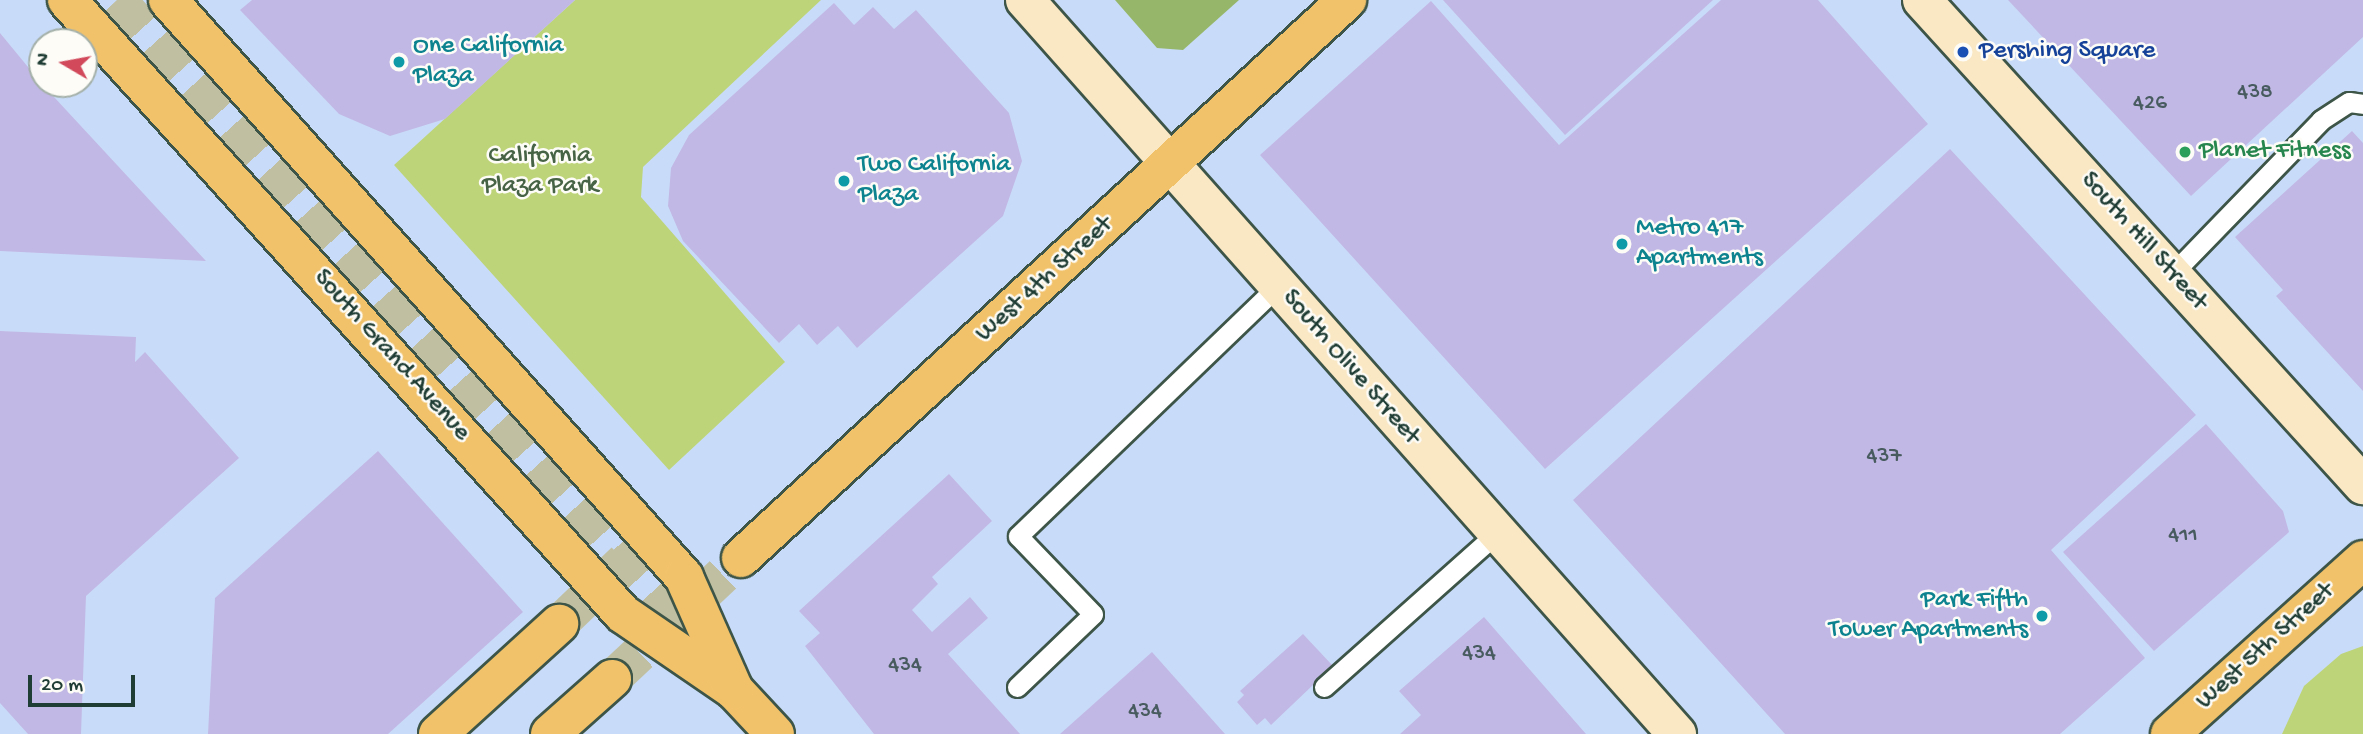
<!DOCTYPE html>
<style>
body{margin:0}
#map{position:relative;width:2363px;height:734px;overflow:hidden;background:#e8e0bc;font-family:"Gochi Hand",sans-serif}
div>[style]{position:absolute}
.built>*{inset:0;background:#c8dcf9}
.green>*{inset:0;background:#bed479}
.forest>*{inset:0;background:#96b669}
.building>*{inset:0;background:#c2b8e5}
.secondary-tunnel>*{height:38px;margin-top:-19px;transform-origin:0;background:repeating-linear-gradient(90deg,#c0bfa1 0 38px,transparent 0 57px)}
.primary-tunnel>*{height:38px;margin-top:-19px;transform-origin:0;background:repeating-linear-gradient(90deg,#c0bfa1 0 38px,transparent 0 57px)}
.roads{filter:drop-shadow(2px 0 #3d5548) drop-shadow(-2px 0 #3d5548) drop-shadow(0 2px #3d5548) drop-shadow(0 -2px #3d5548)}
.service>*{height:19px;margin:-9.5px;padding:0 9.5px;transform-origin:9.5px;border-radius:9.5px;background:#fff}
.secondary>*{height:38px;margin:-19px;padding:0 19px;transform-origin:19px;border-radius:19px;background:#fae7c3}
.primary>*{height:38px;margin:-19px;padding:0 19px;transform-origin:19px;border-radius:19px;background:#f2c26a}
.dots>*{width:19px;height:19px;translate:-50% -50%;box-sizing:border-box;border:4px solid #fdfcf7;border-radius:50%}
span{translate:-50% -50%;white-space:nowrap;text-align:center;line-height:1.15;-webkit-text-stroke:5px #fdfcf7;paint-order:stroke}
.number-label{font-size:23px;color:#485c60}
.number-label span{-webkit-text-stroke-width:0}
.culture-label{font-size:26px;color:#0d838f}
.left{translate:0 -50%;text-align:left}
.right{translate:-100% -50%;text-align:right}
.transit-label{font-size:26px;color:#164399}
.leisure-label{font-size:26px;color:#27864d}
.park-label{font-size:26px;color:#476345}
.street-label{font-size:26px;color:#1f3d34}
.north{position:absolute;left:28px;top:28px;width:70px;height:70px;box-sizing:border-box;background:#fdfcf7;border:2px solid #a4b0a9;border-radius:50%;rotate:280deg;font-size:19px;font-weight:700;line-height:28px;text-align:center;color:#1f3d34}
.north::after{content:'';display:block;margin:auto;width:24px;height:32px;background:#d1495b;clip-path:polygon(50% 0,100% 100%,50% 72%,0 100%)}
.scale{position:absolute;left:28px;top:675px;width:107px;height:32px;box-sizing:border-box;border:4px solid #1f3d34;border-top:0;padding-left:9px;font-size:21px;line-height:24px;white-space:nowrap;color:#1f3d34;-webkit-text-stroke:5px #fdfcf7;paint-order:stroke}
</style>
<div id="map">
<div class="built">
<i style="clip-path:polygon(evenodd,0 0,2363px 0,2363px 734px,0 734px,0 0,42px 42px,84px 42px,84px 84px,42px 84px,42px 42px)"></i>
</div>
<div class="green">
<i style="clip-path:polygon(575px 0,821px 0,643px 167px,641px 197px,785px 362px,669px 470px,394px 165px)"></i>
<i style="clip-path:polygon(2363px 646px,2363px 734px,2282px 734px,2304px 686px,2341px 654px)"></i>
</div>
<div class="forest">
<i style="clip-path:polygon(1115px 0,1239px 0,1183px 50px,1157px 48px)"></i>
</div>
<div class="building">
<i style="clip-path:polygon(252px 0,575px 0,445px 119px,390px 136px,339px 114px,240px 10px)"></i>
<i style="clip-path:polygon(1443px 0,1713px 0,1565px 135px)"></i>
<i style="clip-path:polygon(1721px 0,1818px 0,1928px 124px,1545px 469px,1260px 155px,1431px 1px,1559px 145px)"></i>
<i style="clip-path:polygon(2008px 0,2363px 0,2363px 37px,2191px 196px)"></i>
<i style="clip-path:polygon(834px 3px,854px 25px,873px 7px,894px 29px,916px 10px,1009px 113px,1022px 161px,1003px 216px,857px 348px,838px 326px,817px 345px,799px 324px,779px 343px,683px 241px,668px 206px,671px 168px,689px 135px)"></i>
<i style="clip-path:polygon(0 33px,42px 84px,206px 261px,0 251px)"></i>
<i style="clip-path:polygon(2352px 131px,2363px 143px,2363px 391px,2276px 296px,2283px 290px,2235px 237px)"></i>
<i style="clip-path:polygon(1950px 149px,2196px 415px,2051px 550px,2145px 658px,2060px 734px,1785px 734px,1573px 500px)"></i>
<i style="clip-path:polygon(0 331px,136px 337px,135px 362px,145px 352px,239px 458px,86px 596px,81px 734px,28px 734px,0 703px)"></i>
<i style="clip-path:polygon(2206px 424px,2283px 511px,2289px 532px,2154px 651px,2063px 552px)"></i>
<i style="clip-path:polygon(378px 451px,523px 612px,388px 734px,208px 734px,215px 598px)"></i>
<i style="clip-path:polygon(949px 474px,992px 521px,932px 577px,938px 584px,912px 610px,932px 632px,970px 597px,988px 618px,948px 654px,1020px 734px,874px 734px,805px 646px,820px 633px,799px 611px)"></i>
<i style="clip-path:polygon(1484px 617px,1586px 734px,1400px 734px,1421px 715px,1399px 691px)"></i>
<i style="clip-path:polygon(1303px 634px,1333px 666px,1271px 725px,1265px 718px,1257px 725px,1237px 702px,1244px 695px,1240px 691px)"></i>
<i style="clip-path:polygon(1152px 652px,1225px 734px,1060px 734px)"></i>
</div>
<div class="secondary-tunnel">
<i style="left:117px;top:0;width:834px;rotate:47.82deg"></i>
</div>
<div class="primary-tunnel">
<i style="left:559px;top:624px;width:91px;rotate:-43.7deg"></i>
<i style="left:612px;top:679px;width:177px;rotate:-43.2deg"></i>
</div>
<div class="roads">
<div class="service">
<i style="left:2172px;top:274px;width:214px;rotate:-45.9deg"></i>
<i style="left:2321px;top:120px;width:33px;rotate:-33deg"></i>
<i style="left:2349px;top:102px;width:14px;rotate:8deg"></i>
<i style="left:1017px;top:687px;width:105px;rotate:-43.8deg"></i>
<i style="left:1093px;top:614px;width:108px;rotate:-133.9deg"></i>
<i style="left:1018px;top:536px;width:362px;rotate:-43.9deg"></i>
<i style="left:1324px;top:687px;width:230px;rotate:-41.7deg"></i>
</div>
<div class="secondary">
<i style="left:1025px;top:0;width:982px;rotate:48.39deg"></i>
<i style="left:1922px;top:0;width:656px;rotate:47.72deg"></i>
</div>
<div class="primary">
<i style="left:67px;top:0;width:828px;rotate:47.84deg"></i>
<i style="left:623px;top:614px;width:135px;rotate:34.4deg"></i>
<i style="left:734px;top:690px;width:60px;rotate:47deg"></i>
<i style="left:168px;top:0;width:774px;rotate:48.19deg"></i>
<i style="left:684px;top:577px;width:124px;rotate:66.1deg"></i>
<i style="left:741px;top:558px;width:824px;rotate:-42.64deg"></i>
<i style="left:438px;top:734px;width:164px;rotate:-42.3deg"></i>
<i style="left:550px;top:734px;width:83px;rotate:-41.6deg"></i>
<i style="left:2170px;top:734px;width:260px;rotate:-42deg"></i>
</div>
</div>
<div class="dots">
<i style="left:1963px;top:52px;background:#1a4fb4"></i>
<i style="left:399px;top:62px;background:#0f9aa8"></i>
<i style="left:2185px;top:152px;background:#2e9e5b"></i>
<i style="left:844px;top:181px;background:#0f9aa8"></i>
<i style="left:1622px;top:244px;background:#0f9aa8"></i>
<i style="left:2042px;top:616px;background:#0f9aa8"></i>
</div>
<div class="number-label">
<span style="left:2255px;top:93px">438</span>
<span style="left:2150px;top:104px">426</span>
<span style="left:1884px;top:457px">437</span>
<span style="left:2183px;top:536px">411</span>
<span style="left:1479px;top:654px">434</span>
<span style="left:905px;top:666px">434</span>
<span style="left:1145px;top:712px">434</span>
</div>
<div class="culture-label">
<span class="left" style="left:413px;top:62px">One California<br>Plaza</span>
<span class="left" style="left:858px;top:181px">Two California<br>Plaza</span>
<span class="left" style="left:1636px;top:244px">Metro 417<br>Apartments</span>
<span class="right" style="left:2028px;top:616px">Park Fifth<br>Tower Apartments</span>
</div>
<div class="transit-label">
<span class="left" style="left:1979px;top:52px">Pershing Square</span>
</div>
<div class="leisure-label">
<span class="left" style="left:2199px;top:152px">Planet Fitness</span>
</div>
<div class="park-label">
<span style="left:540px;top:172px">California<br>Plaza Park</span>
</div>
<div class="street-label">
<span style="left:2143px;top:242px;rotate:48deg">South Hill Street</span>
<span style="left:1045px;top:280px;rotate:-42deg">West 4th Street</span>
<span style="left:391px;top:356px;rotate:48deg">South Grand Avenue</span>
<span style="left:1350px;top:368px;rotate:49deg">South Olive Street</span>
<span style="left:2266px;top:647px;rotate:-42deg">West 5th Street</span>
</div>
<div class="north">N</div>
<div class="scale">20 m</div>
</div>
